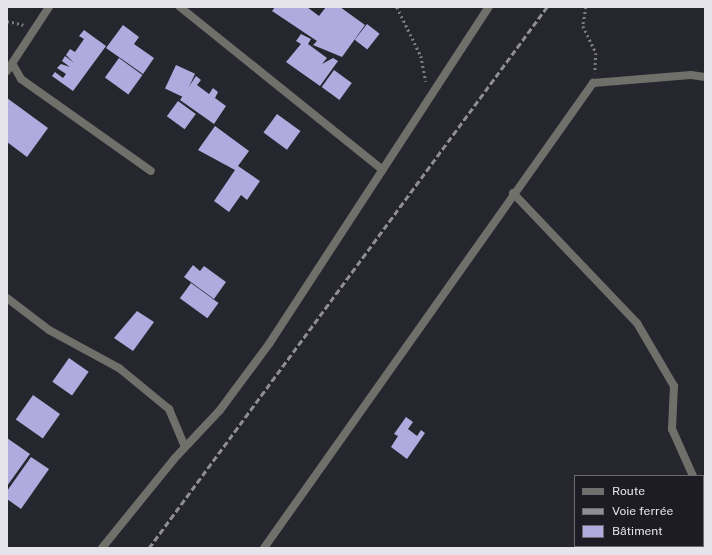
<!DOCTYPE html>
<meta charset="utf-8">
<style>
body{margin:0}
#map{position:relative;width:712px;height:555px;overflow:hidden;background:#26262e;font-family:"Public Sans",sans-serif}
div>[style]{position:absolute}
.building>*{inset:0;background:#afabdf;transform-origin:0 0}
.path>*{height:2.5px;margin-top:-1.25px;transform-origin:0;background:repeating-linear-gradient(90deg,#7d7c84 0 2px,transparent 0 5px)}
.street>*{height:8px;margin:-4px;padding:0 4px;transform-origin:4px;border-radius:4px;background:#70706b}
.rail>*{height:3px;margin-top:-1.5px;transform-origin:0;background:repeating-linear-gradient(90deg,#8e8e94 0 6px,transparent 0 9px)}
span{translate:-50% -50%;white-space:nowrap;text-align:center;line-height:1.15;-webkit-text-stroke:4px #1d1c24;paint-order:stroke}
.frame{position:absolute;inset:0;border:8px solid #e5e4ea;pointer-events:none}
.legend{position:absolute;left:574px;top:475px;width:130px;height:72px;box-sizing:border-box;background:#1d1c24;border:1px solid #6d6c73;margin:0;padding:5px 7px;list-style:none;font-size:12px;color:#e5e4ea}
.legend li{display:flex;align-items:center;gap:8px;height:20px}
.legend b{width:20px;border:1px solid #6d6c73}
</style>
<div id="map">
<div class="building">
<i style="clip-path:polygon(275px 7px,307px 7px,319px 16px,326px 7px,340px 7px,365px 25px,342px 57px,313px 45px,317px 41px,272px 11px)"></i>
<i style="left:367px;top:24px;width:16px;height:20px;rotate:38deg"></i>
<i style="clip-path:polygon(123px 25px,139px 37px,134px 44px,154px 58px,143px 74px,106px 48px)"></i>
<i style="clip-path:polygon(84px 30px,106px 46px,73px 91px,52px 76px,55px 72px,63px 78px,66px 74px,57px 68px,61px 64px,70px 67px,62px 61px,65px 56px,74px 63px,66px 55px,70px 49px,75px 52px,84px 39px,79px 36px)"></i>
<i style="clip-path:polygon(301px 34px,311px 39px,308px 44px,327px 58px,322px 64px,333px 58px,338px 61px,320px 86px,286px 62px,301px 44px,296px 41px)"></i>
<i style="left:119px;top:58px;width:29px;height:24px;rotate:36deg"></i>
<i style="left:176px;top:65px;width:21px;height:26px;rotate:25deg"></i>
<i style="left:334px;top:70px;width:22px;height:21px;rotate:36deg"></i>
<i style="clip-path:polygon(196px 76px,201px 80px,197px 85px,209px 94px,213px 88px,218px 92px,215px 98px,226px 106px,214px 124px,180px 100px)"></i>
<i style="clip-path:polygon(7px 98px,48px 128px,27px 157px,7px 142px)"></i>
<i style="left:178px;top:101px;width:22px;height:19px;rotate:36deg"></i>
<i style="left:277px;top:114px;width:29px;height:23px;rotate:36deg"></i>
<i style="clip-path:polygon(215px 126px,249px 151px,238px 166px,260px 181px,247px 200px,241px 195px,229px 212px,214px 201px,235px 170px,198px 150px)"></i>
<i style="clip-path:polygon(193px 265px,200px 271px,204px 266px,226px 282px,214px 299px,184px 277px)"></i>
<i style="left:191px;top:283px;width:34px;height:19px;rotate:36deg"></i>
<i style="clip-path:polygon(137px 311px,154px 322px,133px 351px,114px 338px)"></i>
<i style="left:69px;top:358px;width:24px;height:29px;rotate:35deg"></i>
<i style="left:33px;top:395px;width:33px;height:30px;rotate:35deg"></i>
<i style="clip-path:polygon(406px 417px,413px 422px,408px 429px,417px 436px,421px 430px,425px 433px,407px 459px,391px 447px,398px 436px,394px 434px)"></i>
<i style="clip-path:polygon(7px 438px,30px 454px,7px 486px)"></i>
<i style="clip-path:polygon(31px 457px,49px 469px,21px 509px,7px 499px,7px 491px)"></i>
</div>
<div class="path">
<i style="left:397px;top:7px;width:55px;rotate:63.9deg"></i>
<i style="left:421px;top:56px;width:26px;rotate:79deg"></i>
<i style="left:586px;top:7px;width:19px;rotate:99deg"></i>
<i style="left:583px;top:26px;width:30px;rotate:64deg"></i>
<i style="left:596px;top:53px;width:20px;rotate:93deg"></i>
<i style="left:7px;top:21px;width:17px;rotate:13deg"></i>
</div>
<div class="street">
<i style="left:180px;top:7px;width:260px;rotate:38.8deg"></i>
<i style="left:13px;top:65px;width:16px;rotate:60deg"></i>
<i style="left:21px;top:79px;width:159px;rotate:35.3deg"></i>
<i style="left:7px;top:71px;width:77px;rotate:-56.7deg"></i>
<i style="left:513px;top:193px;width:180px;rotate:46.4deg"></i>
<i style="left:637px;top:323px;width:73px;rotate:59.6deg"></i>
<i style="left:674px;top:386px;width:43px;rotate:92.7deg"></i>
<i style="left:672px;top:429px;width:51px;rotate:65.9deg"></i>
<i style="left:7px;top:298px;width:53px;rotate:37.3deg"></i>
<i style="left:49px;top:330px;width:80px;rotate:28.5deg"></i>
<i style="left:119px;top:368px;width:65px;rotate:39.4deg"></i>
<i style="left:169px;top:409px;width:41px;rotate:67.2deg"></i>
<i style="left:703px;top:489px;width:4px;rotate:56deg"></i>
<i style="left:102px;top:548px;width:114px;rotate:-51deg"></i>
<i style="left:174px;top:459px;width:67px;rotate:-46.8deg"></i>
<i style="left:220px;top:410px;width:82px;rotate:-53.4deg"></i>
<i style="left:269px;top:344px;width:402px;rotate:-56.9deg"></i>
<i style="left:264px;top:548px;width:570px;rotate:-54.72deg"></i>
<i style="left:593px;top:83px;width:98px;rotate:-4.7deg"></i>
<i style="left:691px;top:75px;width:14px;rotate:8deg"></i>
</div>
<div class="rail">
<i style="left:149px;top:548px;width:672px;rotate:-53.66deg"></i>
</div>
<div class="frame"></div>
<ul class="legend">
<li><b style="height:5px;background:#70706b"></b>Route</li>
<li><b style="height:5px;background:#8e8e94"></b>Voie ferrée</li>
<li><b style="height:11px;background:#afabdf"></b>Bâtiment</li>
</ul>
</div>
